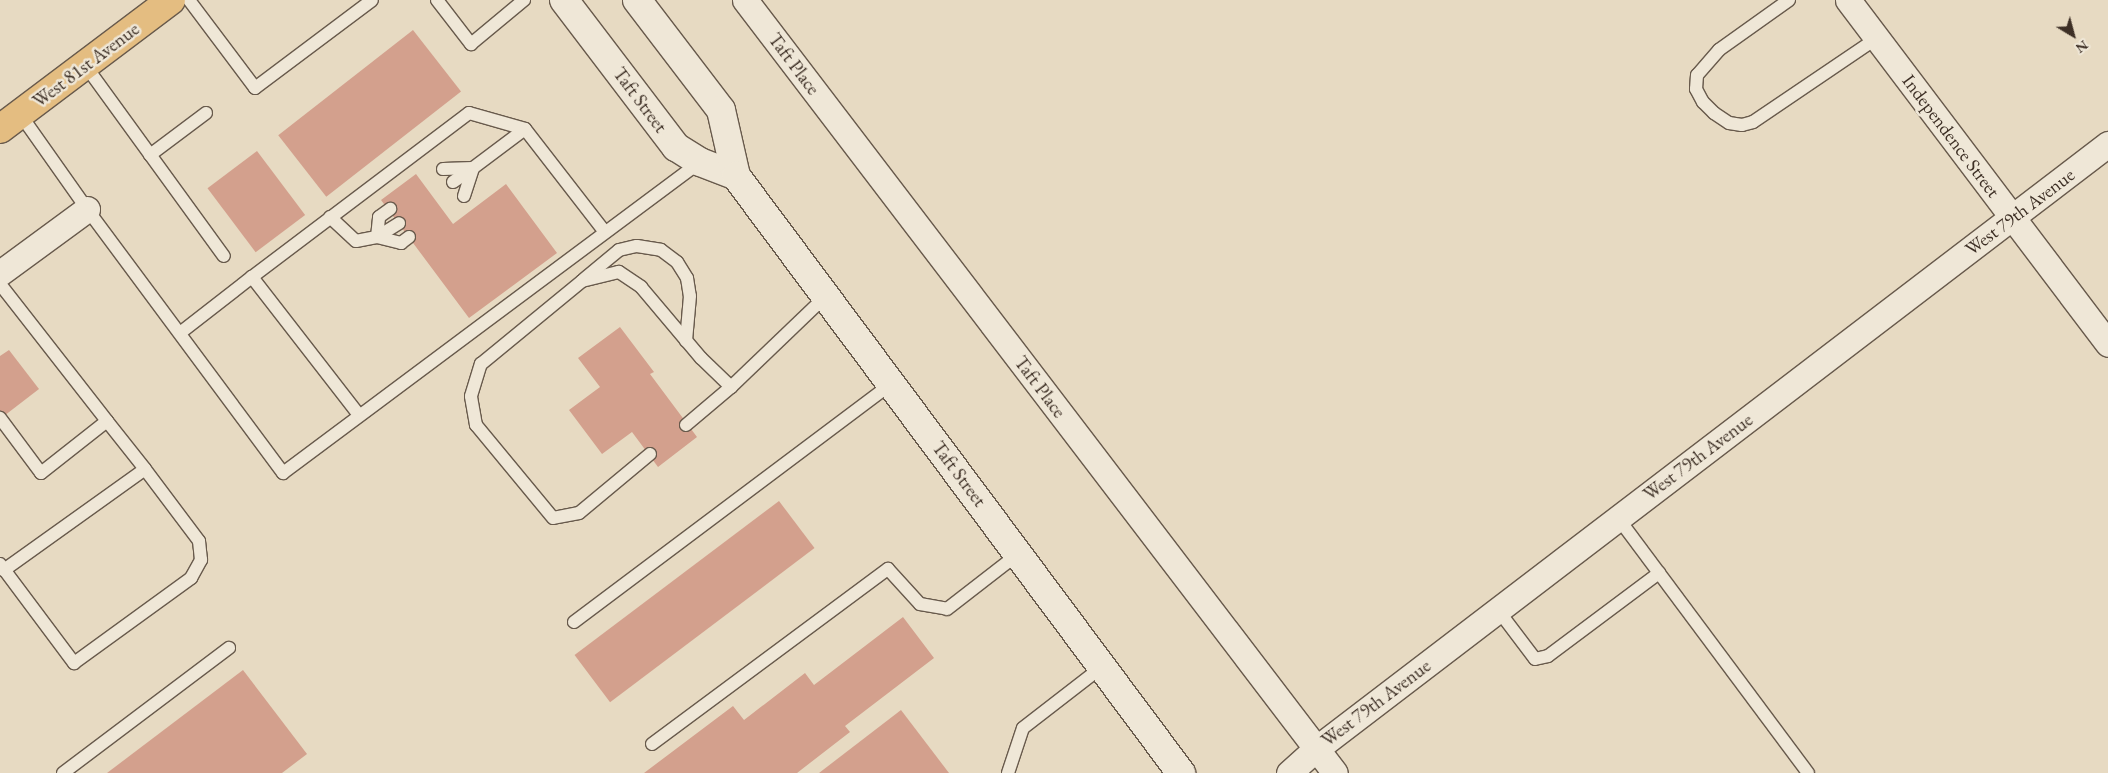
<!DOCTYPE html>
<style>
body{margin:0}
#map{position:relative;width:2108px;height:773px;overflow:hidden;background:#e7dac2;font-family:"EB Garamond",serif}
div>[style]{position:absolute}
.building>*{inset:0;background:#d3a08d;transform-origin:0 0}
.roads{filter:drop-shadow(1px 0 #685a4c) drop-shadow(-1px 0 #685a4c) drop-shadow(0 1px #685a4c) drop-shadow(0 -1px #685a4c)}
.service>*{height:12px;margin:-6px;padding:0 6px;transform-origin:6px;border-radius:6px;background:#efe7d7}
.minor>*{height:25px;margin:-12.5px;padding:0 12.5px;transform-origin:12.5px;border-radius:12.5px;background:#efe7d7}
.secondary>*{height:28px;margin:-14px;padding:0 14px;transform-origin:14px;border-radius:14px;background:#efe7d7}
.primary>*{height:28px;margin:-14px;padding:0 14px;transform-origin:14px;border-radius:14px;background:#e4bd81}
span{translate:-50% -50%;white-space:nowrap;text-align:center;line-height:1.15;-webkit-text-stroke:5px #efe7d7;paint-order:stroke}
.street-label{font-size:19px;color:#3d2f25}
.north{position:absolute;left:2048px;top:10px;width:50px;height:50px;-webkit-text-stroke:4px #efe7d7;paint-order:stroke;rotate:143deg;font-size:14px;font-weight:700;line-height:20px;text-align:center;color:#3d2f25}
.north::after{content:'';display:block;margin:auto;width:18px;height:22px;background:#3d2f25;clip-path:polygon(50% 0,100% 100%,50% 72%,0 100%)}
</style>
<div id="map">
<div class="building">
<i style="left:413px;top:30px;width:78px;height:171px;rotate:52deg"></i>
<i style="left:257px;top:151px;width:80px;height:62px;rotate:53deg"></i>
<i style="clip-path:polygon(416px 174px,453px 224px,506px 184px,557px 253px,469px 318px,381px 200px)"></i>
<i style="clip-path:polygon(620px 327px,654px 372px,650px 374px,697px 437px,658px 467px,632px 432px,602px 454px,569px 410px,600px 387px,578px 358px)"></i>
<i style="clip-path:polygon(9px 350px,39px 389px,0 419px,0 356px)"></i>
<i style="left:779px;top:501px;width:59px;height:256px;rotate:53deg"></i>
<i style="clip-path:polygon(903px 617px,934px 658px,845px 726px,850px 732px,797px 773px,644px 773px,733px 706px,744px 720px,805px 673px,814px 685px)"></i>
<i style="clip-path:polygon(243px 670px,307px 754px,282px 773px,107px 773px)"></i>
<i style="clip-path:polygon(901px 710px,949px 773px,819px 773px)"></i>
</div>
<div class="roads">
<div class="service">
<i style="left:189px;top:0;width:110px;rotate:53.1deg"></i>
<i style="left:255px;top:88px;width:146px;rotate:-36.9deg"></i>
<i style="left:437px;top:0;width:56px;rotate:52.3deg"></i>
<i style="left:471px;top:44px;width:69px;rotate:-39.7deg"></i>
<i style="left:1789px;top:0;width:86px;rotate:144.5deg"></i>
<i style="left:1719px;top:50px;width:33px;rotate:131deg"></i>
<i style="left:1697px;top:75px;width:14px;rotate:94deg"></i>
<i style="left:1696px;top:89px;width:15px;rotate:62deg"></i>
<i style="left:1703px;top:102px;width:16px;rotate:45deg"></i>
<i style="left:1714px;top:113px;width:18px;rotate:34deg"></i>
<i style="left:1729px;top:123px;width:13px;rotate:9deg"></i>
<i style="left:1742px;top:125px;width:11px;rotate:-15deg"></i>
<i style="left:1753px;top:122px;width:150px;rotate:-34.1deg"></i>
<i style="left:85px;top:65px;width:236px;rotate:54deg"></i>
<i style="left:20px;top:114px;width:116px;rotate:54.8deg"></i>
<i style="left:87px;top:209px;width:329px;rotate:53.4deg"></i>
<i style="left:283px;top:473px;width:520px;rotate:-36.72deg"></i>
<i style="left:150px;top:155px;width:70px;rotate:-36.9deg"></i>
<i style="left:443px;top:169px;width:30px;rotate:-2deg"></i>
<i style="left:453px;top:182px;width:24px;rotate:-35deg"></i>
<i style="left:464px;top:196px;width:29px;rotate:-72deg"></i>
<i style="left:473px;top:168px;width:65px;rotate:-36.9deg"></i>
<i style="left:330px;top:217px;width:35px;rotate:43deg"></i>
<i style="left:356px;top:241px;width:21px;rotate:-11deg"></i>
<i style="left:377px;top:237px;width:25px;rotate:14deg"></i>
<i style="left:401px;top:243px;width:10px;rotate:-37deg"></i>
<i style="left:377px;top:237px;width:20px;rotate:-84deg"></i>
<i style="left:379px;top:217px;width:14px;rotate:-36deg"></i>
<i style="left:377px;top:237px;width:26px;rotate:-32deg"></i>
<i style="left:584px;top:279px;width:45px;rotate:-39.6deg"></i>
<i style="left:619px;top:250px;width:18px;rotate:-13deg"></i>
<i style="left:637px;top:246px;width:24px;rotate:9deg"></i>
<i style="left:661px;top:250px;width:20px;rotate:37deg"></i>
<i style="left:677px;top:262px;width:19px;rotate:58deg"></i>
<i style="left:687px;top:278px;width:18px;rotate:81deg"></i>
<i style="left:690px;top:296px;width:45px;rotate:95.1deg"></i>
<i style="left:0;top:284px;width:174px;rotate:52deg"></i>
<i style="left:180px;top:333px;width:91px;rotate:-37.9deg"></i>
<i style="left:359px;top:415px;width:175px;rotate:-127.8deg"></i>
<i style="left:252px;top:277px;width:272px;rotate:-37.1deg"></i>
<i style="left:469px;top:113px;width:58px;rotate:15.9deg"></i>
<i style="left:525px;top:129px;width:130px;rotate:52.2deg"></i>
<i style="left:686px;top:425px;width:59px;rotate:-40.2deg"></i>
<i style="left:650px;top:454px;width:92px;rotate:140.3deg"></i>
<i style="left:579px;top:513px;width:26px;rotate:169deg"></i>
<i style="left:553px;top:518px;width:121px;rotate:-129.6deg"></i>
<i style="left:476px;top:425px;width:29px;rotate:-100deg"></i>
<i style="left:471px;top:396px;width:34px;rotate:-73deg"></i>
<i style="left:481px;top:364px;width:131px;rotate:-39.4deg"></i>
<i style="left:582px;top:281px;width:38px;rotate:-14deg"></i>
<i style="left:619px;top:272px;width:27px;rotate:34deg"></i>
<i style="left:641px;top:287px;width:93px;rotate:49.8deg"></i>
<i style="left:701px;top:358px;width:42px;rotate:44deg"></i>
<i style="left:731px;top:387px;width:132px;rotate:-43.8deg"></i>
<i style="left:1618px;top:518px;width:318px;rotate:53.3deg"></i>
<i style="left:0;top:564px;width:124px;rotate:53.2deg"></i>
<i style="left:74px;top:663px;width:145px;rotate:-36deg"></i>
<i style="left:191px;top:578px;width:21px;rotate:-61deg"></i>
<i style="left:201px;top:560px;width:19px;rotate:-96deg"></i>
<i style="left:199px;top:541px;width:90px;rotate:-126.9deg"></i>
<i style="left:0;top:569px;width:4px;rotate:14deg"></i>
<i style="left:4px;top:570px;width:173px;rotate:-35.6deg"></i>
<i style="left:145px;top:469px;width:61px;rotate:-128.4deg"></i>
<i style="left:107px;top:421px;width:84px;rotate:141.8deg"></i>
<i style="left:41px;top:473px;width:69px;rotate:-126.7deg"></i>
<i style="left:1498px;top:610px;width:61px;rotate:52.9deg"></i>
<i style="left:1535px;top:659px;width:13px;rotate:-13deg"></i>
<i style="left:1548px;top:656px;width:139px;rotate:-36.8deg"></i>
<i style="left:574px;top:622px;width:396px;rotate:-36.9deg"></i>
<i style="left:652px;top:744px;width:294px;rotate:-36.6deg"></i>
<i style="left:888px;top:569px;width:47px;rotate:47.6deg"></i>
<i style="left:920px;top:604px;width:27px;rotate:10deg"></i>
<i style="left:947px;top:609px;width:90px;rotate:-37.8deg"></i>
<i style="left:63px;top:773px;width:208px;rotate:-37deg"></i>
<i style="left:1008px;top:773px;width:47px;rotate:-71.6deg"></i>
<i style="left:1023px;top:728px;width:100px;rotate:-37.7deg"></i>
</div>
<div class="minor">
<i style="left:745px;top:0;width:972px;rotate:52.65deg"></i>
<i style="left:1848px;top:0;width:431px;rotate:52.9deg"></i>
<i style="left:0;top:273px;width:108px;rotate:-36.3deg"></i>
<i style="left:1289px;top:773px;width:36px;rotate:-42deg"></i>
<i style="left:1316px;top:749px;width:997px;rotate:-37.38deg"></i>
</div>
<div class="secondary">
<i style="left:564px;top:0;width:185px;rotate:52.7deg"></i>
<i style="left:676px;top:147px;width:28px;rotate:32deg"></i>
<i style="left:700px;top:162px;width:39px;rotate:21deg"></i>
<i style="left:637px;top:0;width:138px;rotate:52.6deg"></i>
<i style="left:721px;top:110px;width:68px;rotate:77.2deg"></i>
<i style="left:736px;top:176px;width:745px;rotate:53.3deg"></i>
</div>
<div class="primary">
<i style="left:0;top:129px;width:214px;rotate:-37deg"></i>
</div>
</div>
<div class="street-label">
<span style="left:794px;top:64px;rotate:53deg">Taft Place</span>
<span style="left:86px;top:65px;rotate:-37deg">West 81st Avenue</span>
<span style="left:640px;top:100px;rotate:53deg">Taft Street</span>
<span style="left:1951px;top:136px;rotate:53deg">Independence Street</span>
<span style="left:2020px;top:212px;rotate:-37deg">West 79th Avenue</span>
<span style="left:1040px;top:387px;rotate:53deg">Taft Place</span>
<span style="left:1698px;top:457px;rotate:-37deg">West 79th Avenue</span>
<span style="left:959px;top:474px;rotate:53deg">Taft Street</span>
<span style="left:1376px;top:703px;rotate:-37deg">West 79th Avenue</span>
</div>
<div class="north">N</div>
</div>
